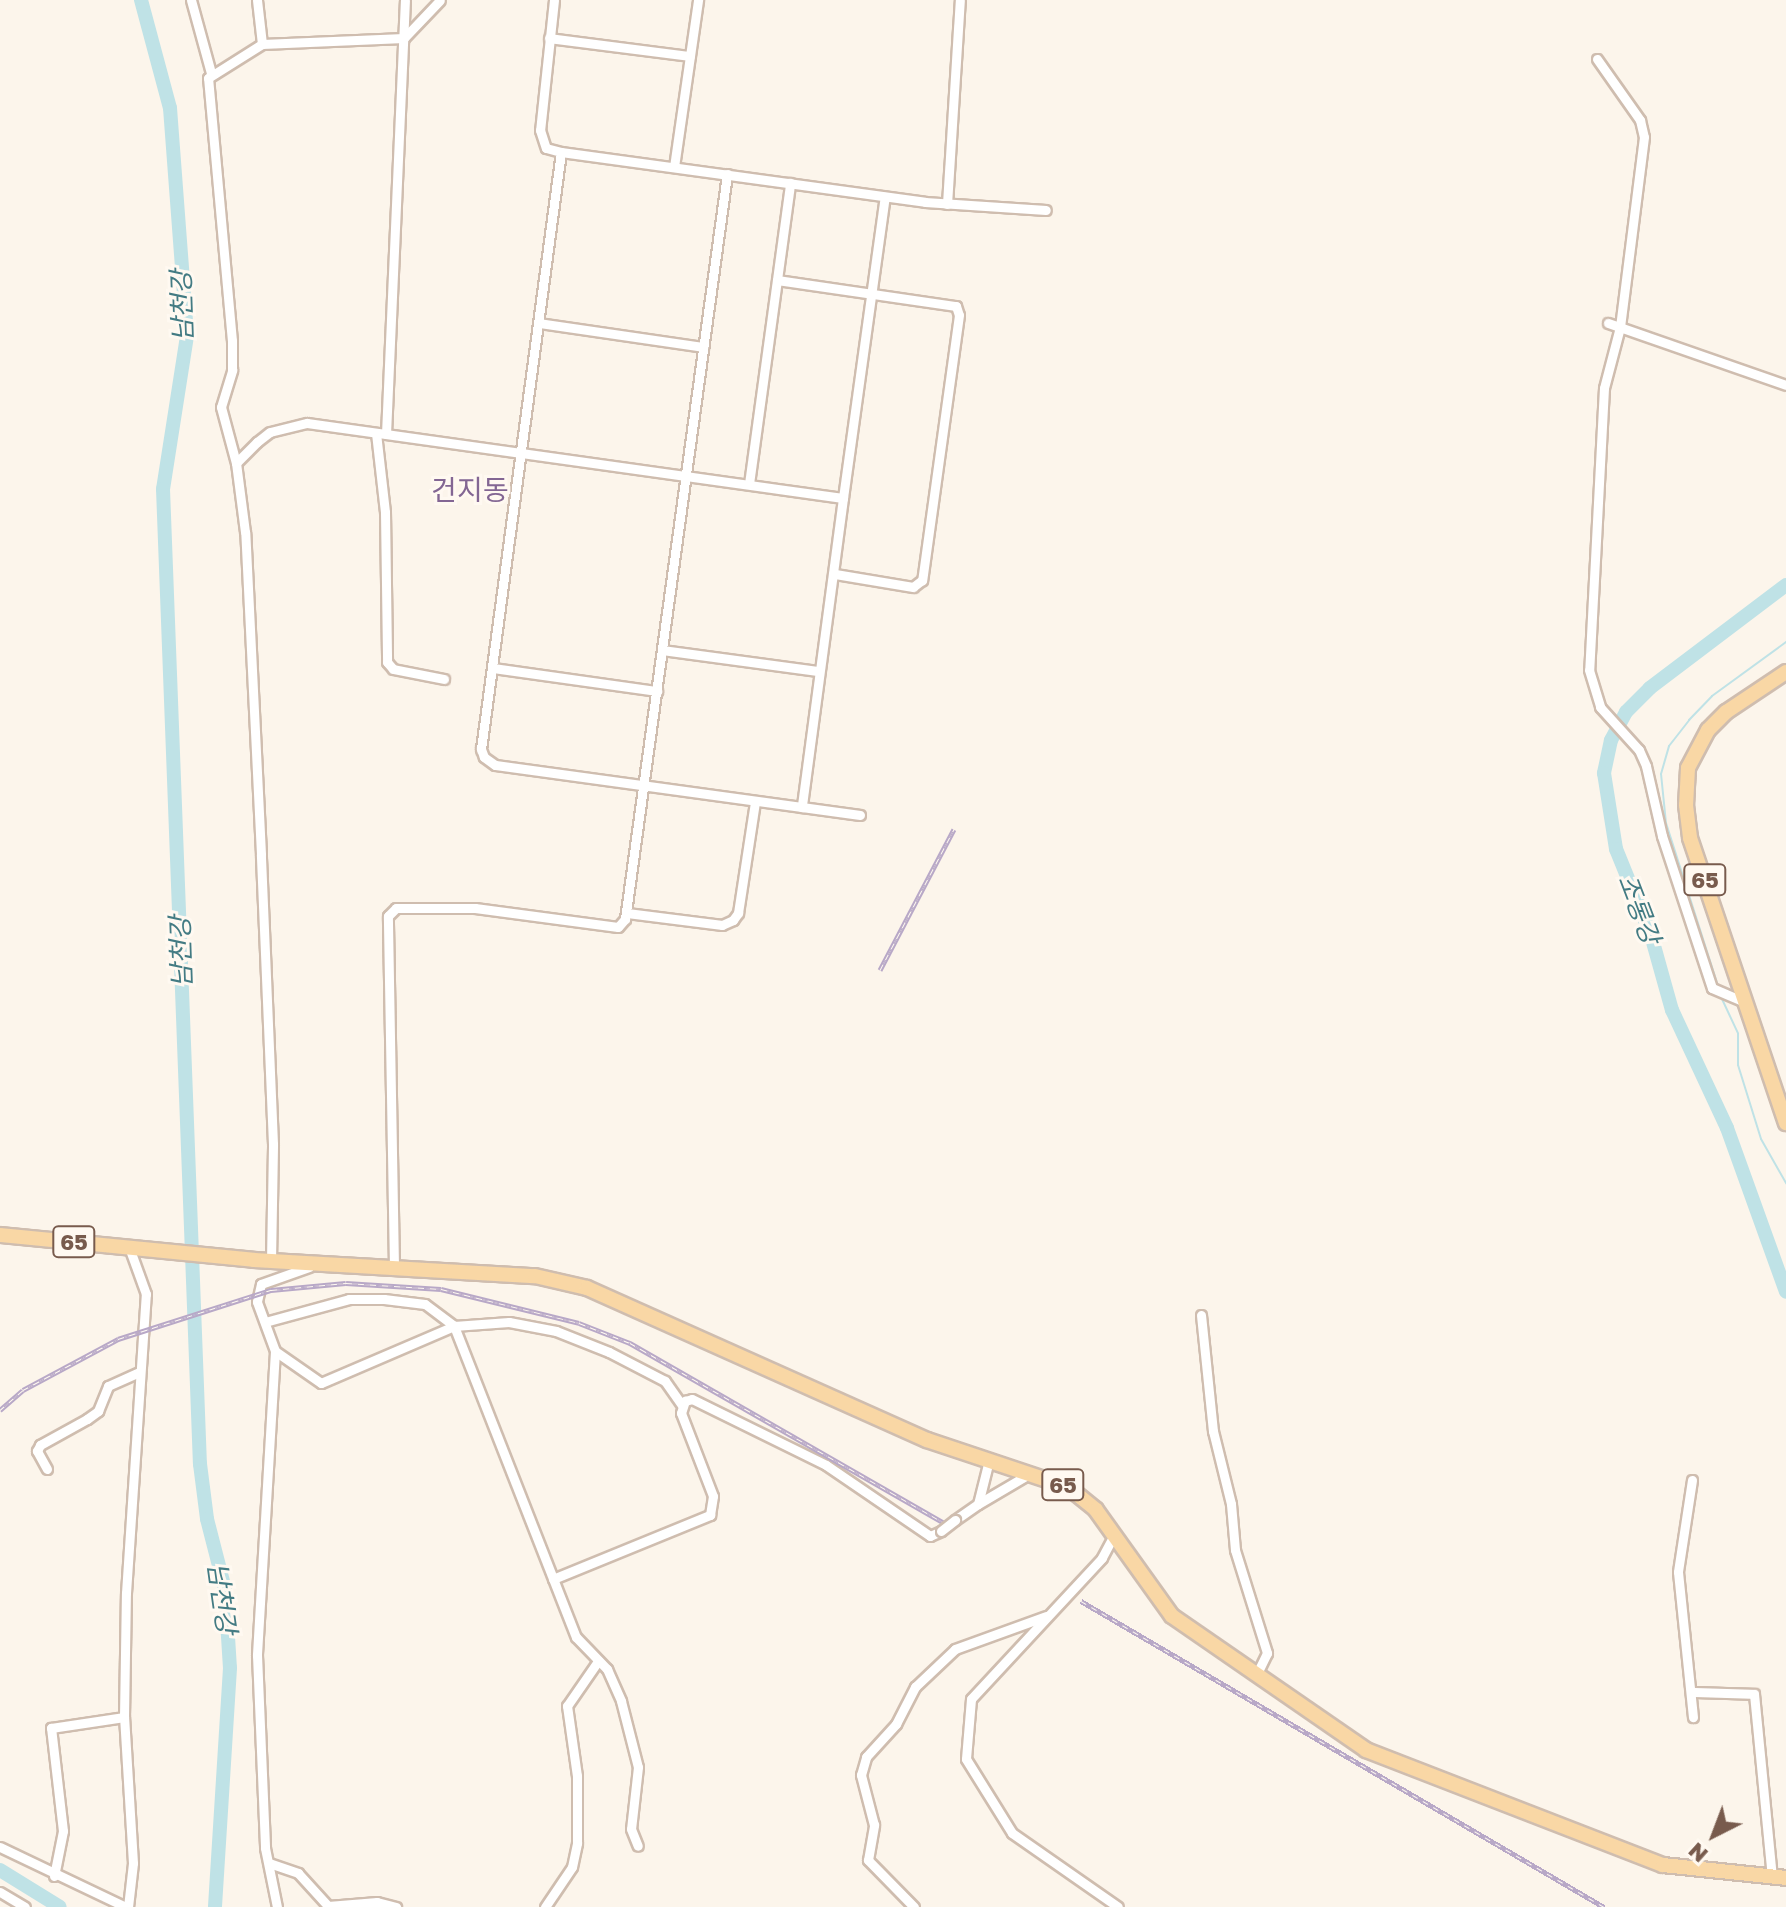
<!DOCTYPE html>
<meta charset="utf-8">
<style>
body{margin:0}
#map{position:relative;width:1786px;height:1907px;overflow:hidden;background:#fcf5eb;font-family:"Golos Text","Noto Sans KR",sans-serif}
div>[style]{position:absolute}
.stream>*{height:2px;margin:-1px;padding:0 1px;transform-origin:1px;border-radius:1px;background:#bfe2e6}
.river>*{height:14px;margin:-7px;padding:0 7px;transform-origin:7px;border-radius:7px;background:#bfe2e6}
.roads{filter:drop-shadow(2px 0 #cfbdaf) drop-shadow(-2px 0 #cfbdaf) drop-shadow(0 2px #cfbdaf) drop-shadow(0 -2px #cfbdaf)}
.minor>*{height:9px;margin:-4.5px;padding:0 4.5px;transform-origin:4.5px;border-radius:4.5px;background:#fff}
.primary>*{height:14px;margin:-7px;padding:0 7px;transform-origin:7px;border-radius:7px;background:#f9d7a5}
.rail>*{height:5px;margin-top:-2.5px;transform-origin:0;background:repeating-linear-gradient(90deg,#fff9f1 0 6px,#b8a8c7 0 12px);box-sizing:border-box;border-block:2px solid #b8a8c7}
.bridges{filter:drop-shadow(2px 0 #cfbdaf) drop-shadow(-2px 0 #cfbdaf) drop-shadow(0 2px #cfbdaf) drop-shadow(0 -2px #cfbdaf)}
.minor-bridge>*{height:9px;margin:-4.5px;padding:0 4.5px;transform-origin:4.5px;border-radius:4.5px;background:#fff}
span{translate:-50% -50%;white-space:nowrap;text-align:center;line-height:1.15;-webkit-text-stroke:6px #fff9f1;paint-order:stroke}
.shield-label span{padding:2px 6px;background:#fff9f1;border:2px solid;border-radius:6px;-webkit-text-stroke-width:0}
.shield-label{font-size:22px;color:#785b4d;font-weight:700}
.water-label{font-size:26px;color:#437b83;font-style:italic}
.quarter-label{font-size:28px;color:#836693}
.north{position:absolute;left:1674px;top:1795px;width:80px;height:80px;-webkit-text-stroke:6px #fff9f1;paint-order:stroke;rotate:222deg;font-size:22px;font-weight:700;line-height:32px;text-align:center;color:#785b4d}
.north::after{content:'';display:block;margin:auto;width:28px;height:36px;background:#785b4d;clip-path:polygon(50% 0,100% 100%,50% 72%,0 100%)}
</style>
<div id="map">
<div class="stream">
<i style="left:1718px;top:986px;width:171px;rotate:-107.7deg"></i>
<i style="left:1666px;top:823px;width:49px;rotate:-95.8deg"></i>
<i style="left:1661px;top:774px;width:29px;rotate:-74deg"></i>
<i style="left:1669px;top:746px;width:33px;rotate:-52deg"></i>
<i style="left:1689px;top:720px;width:33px;rotate:-46deg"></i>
<i style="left:1712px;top:696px;width:92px;rotate:-36.1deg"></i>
<i style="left:1722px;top:999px;width:38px;rotate:65deg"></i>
<i style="left:1738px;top:1034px;width:31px;rotate:90deg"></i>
<i style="left:1738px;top:1065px;width:77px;rotate:72.7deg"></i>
<i style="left:1761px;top:1139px;width:51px;rotate:60.4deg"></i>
</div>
<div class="river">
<i style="left:141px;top:0;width:112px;rotate:75deg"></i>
<i style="left:170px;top:108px;width:229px;rotate:85.7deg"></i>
<i style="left:187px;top:336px;width:155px;rotate:98.9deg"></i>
<i style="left:163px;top:489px;width:976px;rotate:87.83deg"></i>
<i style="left:200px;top:1464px;width:55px;rotate:82.7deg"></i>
<i style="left:207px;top:1519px;width:72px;rotate:75.6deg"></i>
<i style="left:225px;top:1589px;width:79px;rotate:86.4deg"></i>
<i style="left:230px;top:1668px;width:239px;rotate:93.6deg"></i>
<i style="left:1786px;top:585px;width:171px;rotate:142.9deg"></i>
<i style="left:1650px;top:688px;width:34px;rotate:135deg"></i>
<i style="left:1626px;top:712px;width:32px;rotate:118deg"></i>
<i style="left:1611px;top:740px;width:34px;rotate:102deg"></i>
<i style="left:1604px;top:773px;width:77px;rotate:81deg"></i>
<i style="left:1616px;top:849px;width:93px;rotate:67.9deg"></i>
<i style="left:1651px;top:935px;width:78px;rotate:74.4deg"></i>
<i style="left:1672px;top:1010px;width:130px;rotate:65deg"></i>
<i style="left:1727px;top:1128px;width:174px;rotate:70.2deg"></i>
<i style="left:0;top:1870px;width:70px;rotate:31.7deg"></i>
</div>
<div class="roads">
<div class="minor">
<i style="left:191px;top:0;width:76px;rotate:74.7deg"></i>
<i style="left:257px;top:0;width:44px;rotate:83.5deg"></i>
<i style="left:554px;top:0;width:131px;rotate:96.1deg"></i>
<i style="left:540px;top:130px;width:19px;rotate:72deg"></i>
<i style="left:546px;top:148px;width:16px;rotate:15deg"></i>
<i style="left:549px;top:38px;width:142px;rotate:7.3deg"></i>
<i style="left:1597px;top:59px;width:75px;rotate:54.8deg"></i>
<i style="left:1640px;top:120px;width:17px;rotate:77deg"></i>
<i style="left:1644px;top:137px;width:192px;rotate:97.2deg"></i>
<i style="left:1620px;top:327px;width:63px;rotate:104.7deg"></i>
<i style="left:1604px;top:388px;width:282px;rotate:93deg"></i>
<i style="left:1589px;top:670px;width:39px;rotate:73deg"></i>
<i style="left:1600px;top:707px;width:58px;rotate:47.8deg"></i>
<i style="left:1639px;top:750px;width:17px;rotate:66deg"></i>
<i style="left:1646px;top:766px;width:72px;rotate:77.1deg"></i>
<i style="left:1662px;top:836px;width:160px;rotate:71.8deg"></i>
<i style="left:1712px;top:988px;width:34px;rotate:23deg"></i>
<i style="left:674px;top:167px;width:169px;rotate:-81.8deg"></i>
<i style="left:947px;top:204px;width:204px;rotate:-86.4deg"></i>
<i style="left:777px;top:280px;width:181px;rotate:8.3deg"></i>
<i style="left:956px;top:306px;width:9px;rotate:72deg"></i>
<i style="left:959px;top:315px;width:268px;rotate:97.9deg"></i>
<i style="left:922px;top:580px;width:11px;rotate:142deg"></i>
<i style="left:913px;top:587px;width:79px;rotate:-170.5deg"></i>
<i style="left:539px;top:323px;width:166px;rotate:8.3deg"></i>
<i style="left:1608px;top:323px;width:188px;rotate:19.2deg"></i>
<i style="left:376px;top:433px;width:80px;rotate:83.5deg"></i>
<i style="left:385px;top:512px;width:150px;rotate:89.2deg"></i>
<i style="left:387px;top:662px;width:9px;rotate:49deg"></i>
<i style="left:393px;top:669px;width:52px;rotate:11.1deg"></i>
<i style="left:386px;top:434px;width:434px;rotate:-87.5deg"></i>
<i style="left:236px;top:463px;width:58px;rotate:-105deg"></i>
<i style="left:221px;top:407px;width:39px;rotate:-73deg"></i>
<i style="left:232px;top:370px;width:29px;rotate:-90deg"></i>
<i style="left:232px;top:341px;width:264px;rotate:-95.2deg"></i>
<i style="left:208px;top:78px;width:64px;rotate:-32.2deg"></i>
<i style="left:262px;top:44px;width:142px;rotate:-2.4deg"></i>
<i style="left:404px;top:38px;width:52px;rotate:-46.5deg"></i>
<i style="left:749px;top:484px;width:304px;rotate:-82.2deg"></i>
<i style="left:843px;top:498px;width:304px;rotate:-82.1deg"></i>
<i style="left:662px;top:650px;width:157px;rotate:7.7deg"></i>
<i style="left:493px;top:668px;width:166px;rotate:8deg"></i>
<i style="left:860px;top:815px;width:368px;rotate:-172.2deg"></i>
<i style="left:495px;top:765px;width:14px;rotate:-144deg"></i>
<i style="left:484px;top:757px;width:9px;rotate:-111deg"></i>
<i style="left:481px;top:749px;width:602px;rotate:-82.37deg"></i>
<i style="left:561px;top:152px;width:367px;rotate:7.8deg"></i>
<i style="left:925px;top:202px;width:121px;rotate:3.8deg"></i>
<i style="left:627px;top:913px;width:96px;rotate:7.2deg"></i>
<i style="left:722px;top:925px;width:12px;rotate:-24deg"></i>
<i style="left:733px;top:920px;width:9px;rotate:-54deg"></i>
<i style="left:738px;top:913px;width:112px;rotate:-81.3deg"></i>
<i style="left:271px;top:1261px;width:117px;rotate:-89deg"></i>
<i style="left:273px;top:1144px;width:290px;rotate:-92.4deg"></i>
<i style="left:261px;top:854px;width:322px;rotate:-92.8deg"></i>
<i style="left:245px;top:532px;width:70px;rotate:-97.4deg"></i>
<i style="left:236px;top:463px;width:30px;rotate:-45deg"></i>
<i style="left:257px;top:442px;width:16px;rotate:-38deg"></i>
<i style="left:270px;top:432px;width:38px;rotate:-14deg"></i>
<i style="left:307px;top:423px;width:541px;rotate:7.97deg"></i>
<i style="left:843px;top:498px;width:312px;rotate:97.6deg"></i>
<i style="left:309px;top:1267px;width:51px;rotate:160.5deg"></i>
<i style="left:261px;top:1284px;width:18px;rotate:103deg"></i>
<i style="left:257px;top:1302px;width:52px;rotate:69.8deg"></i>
<i style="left:275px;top:1351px;width:56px;rotate:34.8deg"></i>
<i style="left:321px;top:1383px;width:145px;rotate:-23.2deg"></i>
<i style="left:454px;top:1326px;width:55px;rotate:-4.2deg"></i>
<i style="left:509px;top:1322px;width:48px;rotate:10.8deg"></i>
<i style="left:556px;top:1331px;width:57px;rotate:21.6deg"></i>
<i style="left:609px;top:1352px;width:63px;rotate:27.4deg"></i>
<i style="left:665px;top:1381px;width:29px;rotate:55deg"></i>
<i style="left:394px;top:1267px;width:351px;rotate:-91deg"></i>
<i style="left:388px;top:916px;width:11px;rotate:-45deg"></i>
<i style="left:396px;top:908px;width:79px"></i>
<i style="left:475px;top:908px;width:144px;rotate:7.6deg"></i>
<i style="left:618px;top:927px;width:11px;rotate:-49deg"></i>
<i style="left:625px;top:919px;width:752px;rotate:-82.2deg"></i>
<i style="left:1201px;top:1315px;width:117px;rotate:84.1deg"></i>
<i style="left:1213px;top:1431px;width:75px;rotate:76.1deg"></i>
<i style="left:1231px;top:1504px;width:46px;rotate:85deg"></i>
<i style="left:1235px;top:1550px;width:108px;rotate:72.7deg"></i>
<i style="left:1267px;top:1653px;width:25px;rotate:116deg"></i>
<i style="left:265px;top:1322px;width:87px;rotate:-15.3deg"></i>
<i style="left:349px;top:1299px;width:35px"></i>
<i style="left:384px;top:1299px;width:41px;rotate:7deg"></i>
<i style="left:425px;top:1304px;width:36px;rotate:37deg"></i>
<i style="left:454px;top:1326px;width:334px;rotate:68.6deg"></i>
<i style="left:576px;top:1637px;width:45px;rotate:45.9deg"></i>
<i style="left:607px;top:1669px;width:35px;rotate:66deg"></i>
<i style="left:621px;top:1701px;width:68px;rotate:75.6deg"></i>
<i style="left:638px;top:1767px;width:62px;rotate:96.4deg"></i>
<i style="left:631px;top:1829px;width:18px;rotate:68deg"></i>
<i style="left:275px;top:1351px;width:305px;rotate:93.4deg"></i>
<i style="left:257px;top:1655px;width:193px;rotate:87.6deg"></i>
<i style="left:265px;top:1848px;width:60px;rotate:78.5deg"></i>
<i style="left:989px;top:1460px;width:45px;rotate:104deg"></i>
<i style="left:978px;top:1504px;width:59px;rotate:-30.5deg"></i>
<i style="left:47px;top:1469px;width:21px;rotate:-119deg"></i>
<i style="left:37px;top:1451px;width:7px;rotate:-63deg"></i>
<i style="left:40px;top:1445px;width:54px;rotate:-29deg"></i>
<i style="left:87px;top:1419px;width:14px;rotate:-36deg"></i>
<i style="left:98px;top:1411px;width:27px;rotate:-68deg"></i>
<i style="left:108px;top:1386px;width:34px;rotate:-24deg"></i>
<i style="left:1692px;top:1480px;width:93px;rotate:98.7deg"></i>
<i style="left:1678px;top:1572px;width:146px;rotate:84.1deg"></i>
<i style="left:955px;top:1520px;width:28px;rotate:-35deg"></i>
<i style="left:1114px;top:1535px;width:26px;rotate:118deg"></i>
<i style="left:1102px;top:1558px;width:192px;rotate:132.9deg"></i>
<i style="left:971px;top:1699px;width:60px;rotate:94.8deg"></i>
<i style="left:966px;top:1759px;width:87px;rotate:58.1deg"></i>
<i style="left:1012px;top:1833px;width:129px;rotate:34.9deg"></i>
<i style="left:553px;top:1579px;width:170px;rotate:-22.2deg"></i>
<i style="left:710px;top:1515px;width:19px;rotate:-81deg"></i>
<i style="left:713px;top:1496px;width:89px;rotate:-111.1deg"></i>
<i style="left:681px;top:1413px;width:13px;rotate:-72deg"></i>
<i style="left:685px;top:1401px;width:7px;rotate:-16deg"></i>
<i style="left:692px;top:1399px;width:149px;rotate:26.2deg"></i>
<i style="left:826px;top:1465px;width:126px;rotate:34.3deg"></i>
<i style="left:930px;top:1536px;width:12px;rotate:-24deg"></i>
<i style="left:1691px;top:1692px;width:63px;rotate:1.8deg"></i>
<i style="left:1754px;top:1694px;width:184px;rotate:84.4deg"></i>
<i style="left:0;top:1847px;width:140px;rotate:25.5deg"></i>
<i style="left:269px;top:1863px;width:31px;rotate:19deg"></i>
<i style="left:298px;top:1873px;width:45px;rotate:47.7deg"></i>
<i style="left:328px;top:1906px;width:49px;rotate:-4.7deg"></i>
<i style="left:377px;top:1902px;width:20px;rotate:15deg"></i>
<i style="left:54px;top:1876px;width:46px;rotate:-78.7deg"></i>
<i style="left:63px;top:1831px;width:104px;rotate:-96.6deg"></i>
<i style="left:51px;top:1728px;width:74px;rotate:-8.6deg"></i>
<i style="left:0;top:1892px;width:29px;rotate:31deg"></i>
<i style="left:128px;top:1907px;width:44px;rotate:-83.5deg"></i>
<i style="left:133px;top:1863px;width:146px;rotate:-93.5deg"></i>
<i style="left:124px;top:1717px;width:124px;rotate:-89.1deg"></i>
<i style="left:126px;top:1593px;width:300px;rotate:-86.2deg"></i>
<i style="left:146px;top:1294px;width:50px;rotate:-109.9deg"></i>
<i style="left:545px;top:1907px;width:48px;rotate:-56deg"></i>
<i style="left:572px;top:1867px;width:25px;rotate:-78deg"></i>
<i style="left:577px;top:1843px;width:67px;rotate:-90deg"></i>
<i style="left:577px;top:1776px;width:71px;rotate:-98.1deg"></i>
<i style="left:567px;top:1706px;width:55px;rotate:-55.4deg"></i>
<i style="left:914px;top:1907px;width:66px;rotate:-134.4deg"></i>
<i style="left:868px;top:1860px;width:36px;rotate:-80deg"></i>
<i style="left:874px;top:1825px;width:52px;rotate:-104.6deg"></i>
<i style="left:861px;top:1775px;width:19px;rotate:-74deg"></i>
<i style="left:866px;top:1757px;width:45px;rotate:-47.7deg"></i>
<i style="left:896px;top:1724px;width:42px;rotate:-62.8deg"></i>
<i style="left:915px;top:1687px;width:55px;rotate:-43.5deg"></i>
<i style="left:955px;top:1649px;width:97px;rotate:-19.9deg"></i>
</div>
<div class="primary">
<i style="left:1786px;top:672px;width:72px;rotate:146.3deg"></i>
<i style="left:1726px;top:712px;width:25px;rotate:135deg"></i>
<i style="left:1708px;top:730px;width:43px;rotate:117.8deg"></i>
<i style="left:1688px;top:768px;width:37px;rotate:93deg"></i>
<i style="left:1686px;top:805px;width:33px;rotate:83deg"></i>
<i style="left:1690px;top:838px;width:301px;rotate:71.4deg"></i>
<i style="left:0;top:1235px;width:255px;rotate:5.6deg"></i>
<i style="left:254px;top:1260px;width:281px;rotate:3.3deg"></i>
<i style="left:535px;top:1276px;width:53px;rotate:13deg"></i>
<i style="left:587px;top:1288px;width:372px;rotate:24.1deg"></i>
<i style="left:927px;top:1440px;width:149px;rotate:18.4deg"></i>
<i style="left:1068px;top:1487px;width:36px;rotate:39deg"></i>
<i style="left:1096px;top:1510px;width:130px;rotate:54.4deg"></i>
<i style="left:1172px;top:1616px;width:236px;rotate:34.6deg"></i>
<i style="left:1366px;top:1750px;width:318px;rotate:21.2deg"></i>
<i style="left:1663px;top:1865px;width:124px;rotate:6deg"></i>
</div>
</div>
<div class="rail">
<i style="left:880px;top:970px;width:159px;rotate:-62.3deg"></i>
<i style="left:0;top:1410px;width:30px;rotate:-41deg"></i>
<i style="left:23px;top:1390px;width:108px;rotate:-28.2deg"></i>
<i style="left:118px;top:1339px;width:161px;rotate:-17.8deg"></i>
<i style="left:271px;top:1290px;width:75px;rotate:-5.3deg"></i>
<i style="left:346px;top:1283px;width:95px;rotate:3.6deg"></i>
<i style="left:441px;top:1289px;width:142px;rotate:13.8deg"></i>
<i style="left:579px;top:1323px;width:55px;rotate:21.4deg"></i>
<i style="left:630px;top:1343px;width:362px;rotate:29.8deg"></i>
<i style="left:1081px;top:1601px;width:606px;rotate:30.33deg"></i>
</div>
<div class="bridges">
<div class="minor-bridge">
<i style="left:941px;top:1531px;width:18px;rotate:-38deg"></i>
</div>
</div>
<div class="shield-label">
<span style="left:1705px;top:880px">65</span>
<span style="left:74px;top:1242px">65</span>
<span style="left:1063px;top:1485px">65</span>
</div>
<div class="water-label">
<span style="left:182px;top:306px;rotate:-92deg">남천강</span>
<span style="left:1639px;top:909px;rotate:69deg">조롱강</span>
<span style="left:181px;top:952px;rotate:-92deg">남천강</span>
<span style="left:222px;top:1598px;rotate:82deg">남천강</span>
</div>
<div class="quarter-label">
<span style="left:470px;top:490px">건지동</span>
</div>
<div class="north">N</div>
</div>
